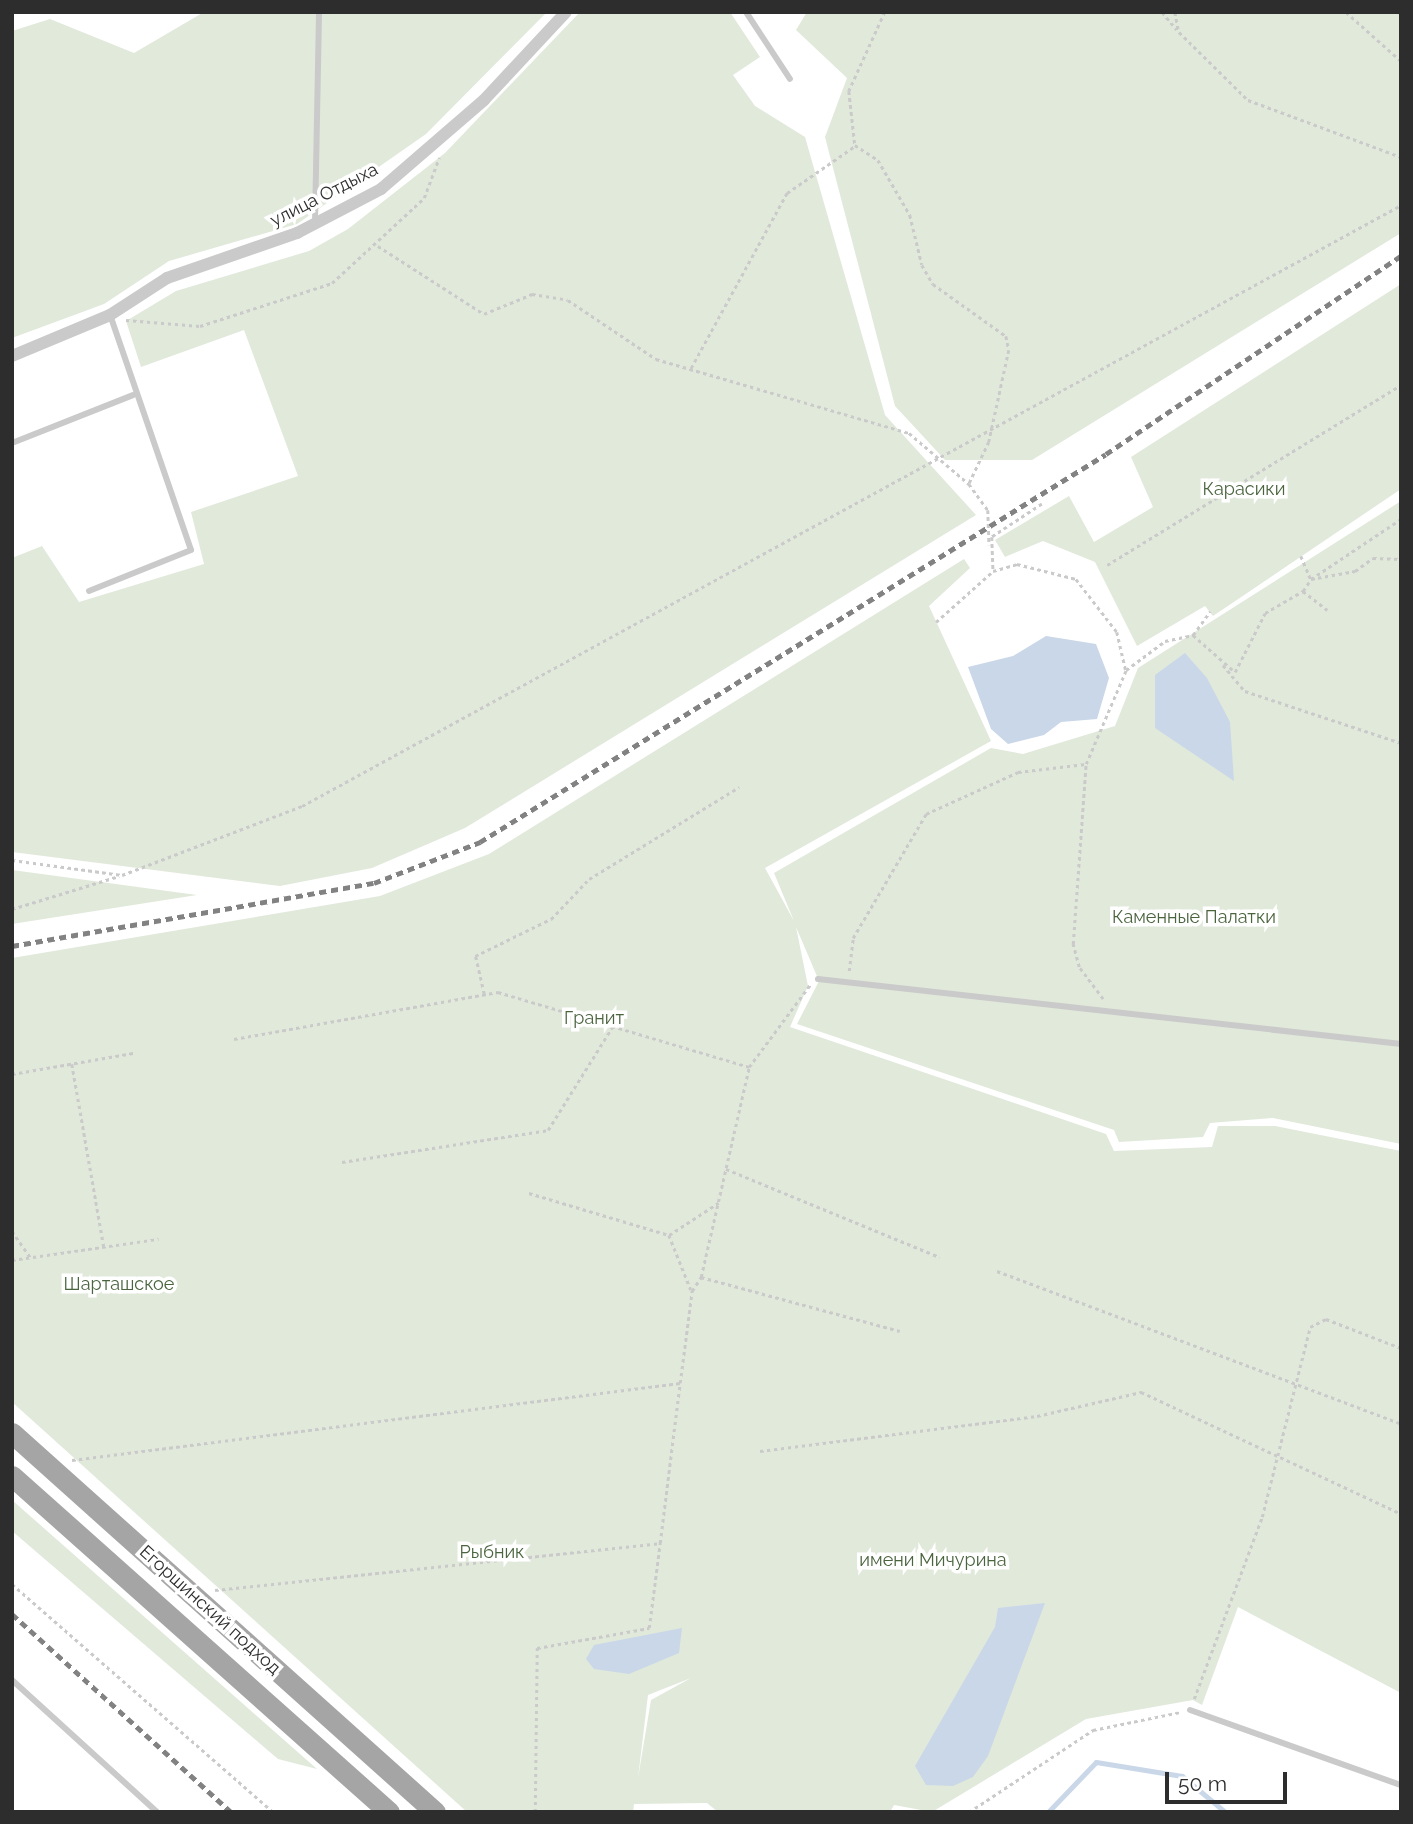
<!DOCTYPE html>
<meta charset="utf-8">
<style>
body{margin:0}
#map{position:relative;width:1413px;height:1824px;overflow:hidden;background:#fff;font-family:Raleway,sans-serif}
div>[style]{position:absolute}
.green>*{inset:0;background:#e1e9db}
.water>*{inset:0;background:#c9d7e8}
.stream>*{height:5px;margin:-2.5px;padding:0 2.5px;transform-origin:2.5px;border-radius:2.5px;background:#c9d7e8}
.path>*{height:2.5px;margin-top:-1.25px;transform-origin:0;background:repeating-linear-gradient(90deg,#cacaca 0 3.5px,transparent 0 7px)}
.service>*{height:6px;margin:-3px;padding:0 3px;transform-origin:3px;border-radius:3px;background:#cacaca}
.minor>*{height:12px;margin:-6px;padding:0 6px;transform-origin:6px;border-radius:6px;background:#cacaca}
.primary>*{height:21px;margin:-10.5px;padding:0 10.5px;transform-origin:10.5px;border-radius:10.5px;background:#a5a5a5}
.rail>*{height:5px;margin-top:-2.5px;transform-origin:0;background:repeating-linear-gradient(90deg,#828282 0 7px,transparent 0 12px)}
span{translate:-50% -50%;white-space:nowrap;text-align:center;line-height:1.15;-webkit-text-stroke:7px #fff;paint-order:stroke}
.street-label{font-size:18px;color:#2d2d2d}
.park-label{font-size:18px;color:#4a643e}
.frame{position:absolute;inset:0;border:14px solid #2d2d2d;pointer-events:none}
.scale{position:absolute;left:1165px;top:1772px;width:122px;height:32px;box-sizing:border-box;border:4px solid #2d2d2d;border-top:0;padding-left:9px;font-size:21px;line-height:24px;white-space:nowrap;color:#2d2d2d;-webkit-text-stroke:5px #fff;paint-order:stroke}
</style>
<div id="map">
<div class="green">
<i style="clip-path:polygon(204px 12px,547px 12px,426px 134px,297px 224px,169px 261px,104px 304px,12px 338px,12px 31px,50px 19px,134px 53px)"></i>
<i style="clip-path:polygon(580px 12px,730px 12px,760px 57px,733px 75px,755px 106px,805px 137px,885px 415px,976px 515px,465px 828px,372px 868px,280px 886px,12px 852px,12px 558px,42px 546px,79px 602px,204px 564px,191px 512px,298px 476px,244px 330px,141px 367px,126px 321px,176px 291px,309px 251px,348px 229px,445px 153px)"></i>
<i style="clip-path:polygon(807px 12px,1401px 12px,1401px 233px,1032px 460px,945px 460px,895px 406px,825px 137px,847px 78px,796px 30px)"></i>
<i style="clip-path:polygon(1401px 284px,1401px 489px,1213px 616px,1205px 606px,1137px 646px,1095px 562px,1043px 541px,1005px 557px,995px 540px,1069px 496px,1094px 542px,1153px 507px,1131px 457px)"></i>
<i style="clip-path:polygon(evenodd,1401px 501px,1401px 1144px,1273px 1118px,1210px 1123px,1203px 1137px,1119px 1142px,1114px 1130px,797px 1024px,819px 981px,796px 927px,808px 986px,790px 1027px,1106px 1134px,1114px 1151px,1212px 1147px,1218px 1126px,1275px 1126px,1401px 1151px,1401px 1693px,1238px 1607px,1202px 1705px,1193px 1700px,1086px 1719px,932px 1812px,894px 1805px,890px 1812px,718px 1812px,707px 1803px,634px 1804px,633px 1812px,467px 1812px,12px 1402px,12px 958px,380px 896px,489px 854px,964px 559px,970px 568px,929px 606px,991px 741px,765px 868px,794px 921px,774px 873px,991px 748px,1023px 754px,1115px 726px,1138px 668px,1401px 501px,691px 1678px,651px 1700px,638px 1778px,648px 1695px,691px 1678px)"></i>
<i style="clip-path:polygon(12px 870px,197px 895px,12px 924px)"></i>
<i style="clip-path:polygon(12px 1500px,317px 1769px,278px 1759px,12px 1531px)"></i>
</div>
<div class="water">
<i style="clip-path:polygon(1046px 636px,1096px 644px,1109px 678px,1097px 719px,1061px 722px,1044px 735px,1008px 744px,991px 729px,968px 667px,1013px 656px)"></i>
<i style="clip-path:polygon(1185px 653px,1207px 678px,1230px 722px,1234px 781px,1155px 728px,1155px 675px)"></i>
<i style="clip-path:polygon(1045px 1603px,988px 1756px,973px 1777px,953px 1786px,926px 1785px,915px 1766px,995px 1627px,998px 1608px)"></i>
<i style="clip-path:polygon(682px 1628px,679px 1653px,629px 1674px,594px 1669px,586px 1659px,594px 1645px)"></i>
</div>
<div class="stream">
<i style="left:1048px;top:1812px;width:69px;rotate:-46.2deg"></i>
<i style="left:1096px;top:1762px;width:87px;rotate:9.2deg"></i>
<i style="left:1182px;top:1776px;width:56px;rotate:39.9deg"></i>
</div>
<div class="path">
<i style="left:885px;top:12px;width:87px;rotate:114.5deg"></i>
<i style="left:849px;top:91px;width:54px;rotate:83.7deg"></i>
<i style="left:855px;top:145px;width:27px;rotate:33deg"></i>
<i style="left:878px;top:160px;width:64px;rotate:59.8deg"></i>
<i style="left:910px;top:215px;width:51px;rotate:76.5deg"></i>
<i style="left:922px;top:265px;width:22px;rotate:60deg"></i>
<i style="left:933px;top:284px;width:90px;rotate:35.5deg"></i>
<i style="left:1006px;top:336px;width:14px;rotate:78deg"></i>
<i style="left:1009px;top:350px;width:94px;rotate:102.3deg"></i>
<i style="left:989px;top:442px;width:47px;rotate:115.5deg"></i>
<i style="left:969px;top:484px;width:32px;rotate:54deg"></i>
<i style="left:988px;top:510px;width:35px;rotate:88deg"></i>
<i style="left:1162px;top:12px;width:23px;rotate:50deg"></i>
<i style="left:1175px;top:12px;width:20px;rotate:79deg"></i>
<i style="left:1179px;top:32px;width:97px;rotate:44.6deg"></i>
<i style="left:1248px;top:100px;width:163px;rotate:20.4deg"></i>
<i style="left:1346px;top:12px;width:74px;rotate:41.7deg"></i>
<i style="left:1397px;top:12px;width:4px;rotate:14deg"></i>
<i style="left:378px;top:246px;width:126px;rotate:32.7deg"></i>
<i style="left:484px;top:314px;width:52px;rotate:-22.6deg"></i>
<i style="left:532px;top:294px;width:36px;rotate:9deg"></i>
<i style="left:568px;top:300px;width:106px;rotate:33.8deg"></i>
<i style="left:656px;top:359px;width:264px;rotate:16.3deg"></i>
<i style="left:909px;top:433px;width:79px;rotate:40.4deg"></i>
<i style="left:126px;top:320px;width:74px;rotate:4.6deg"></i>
<i style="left:200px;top:326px;width:139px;rotate:-18deg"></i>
<i style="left:332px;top:283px;width:125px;rotate:-42.7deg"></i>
<i style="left:424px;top:198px;width:43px;rotate:-69.4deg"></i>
<i style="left:691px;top:368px;width:200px;rotate:-61.3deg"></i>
<i style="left:787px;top:193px;width:83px;rotate:-34.7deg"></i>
<i style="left:1042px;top:504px;width:60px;rotate:146.6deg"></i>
<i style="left:992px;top:537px;width:34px;rotate:88deg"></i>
<i style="left:993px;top:571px;width:25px;rotate:-16deg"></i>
<i style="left:1017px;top:564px;width:61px;rotate:14.3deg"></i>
<i style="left:1076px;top:579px;width:67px;rotate:52.3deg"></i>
<i style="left:1117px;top:632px;width:39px;rotate:77deg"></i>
<i style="left:1301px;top:556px;width:25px;rotate:67deg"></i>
<i style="left:1311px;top:579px;width:108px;rotate:-33.7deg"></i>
<i style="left:1107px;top:565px;width:345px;rotate:-31.5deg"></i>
<i style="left:1303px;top:591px;width:31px;rotate:38deg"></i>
<i style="left:936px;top:622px;width:76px;rotate:-41.8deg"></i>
<i style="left:1193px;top:635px;width:29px;rotate:-54deg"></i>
<i style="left:1223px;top:665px;width:34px;rotate:50deg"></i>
<i style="left:1245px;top:691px;width:164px;rotate:18.4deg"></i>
<i style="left:12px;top:860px;width:111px;rotate:7.8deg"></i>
<i style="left:122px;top:875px;width:193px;rotate:-21deg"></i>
<i style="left:302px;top:806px;width:1253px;rotate:-28.67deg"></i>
<i style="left:12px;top:909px;width:112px;rotate:-17.1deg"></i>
<i style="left:849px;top:971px;width:33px;rotate:-83deg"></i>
<i style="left:853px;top:938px;width:144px;rotate:-59.5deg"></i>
<i style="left:926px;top:814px;width:101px;rotate:-24.5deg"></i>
<i style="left:1018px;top:772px;width:68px;rotate:-6.7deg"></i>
<i style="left:484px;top:994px;width:39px;rotate:-103deg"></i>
<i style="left:475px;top:956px;width:85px;rotate:-26deg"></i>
<i style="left:551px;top:919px;width:55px;rotate:-46.5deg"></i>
<i style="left:589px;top:879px;width:176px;rotate:-31.5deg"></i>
<i style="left:1103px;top:999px;width:40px;rotate:-127deg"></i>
<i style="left:1079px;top:967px;width:24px;rotate:-105deg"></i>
<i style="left:1073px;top:944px;width:180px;rotate:-85.9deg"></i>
<i style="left:1086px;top:764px;width:102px;rotate:-66.9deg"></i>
<i style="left:1126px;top:670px;width:49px;rotate:-36.6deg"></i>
<i style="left:1165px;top:641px;width:29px;rotate:-12deg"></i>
<i style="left:1193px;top:635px;width:56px;rotate:41.4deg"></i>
<i style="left:1235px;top:672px;width:66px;rotate:-63deg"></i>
<i style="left:1265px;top:613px;width:44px;rotate:-30.1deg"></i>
<i style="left:1303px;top:591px;width:14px;rotate:-56deg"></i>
<i style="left:1311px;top:579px;width:45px;rotate:-10.3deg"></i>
<i style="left:1355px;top:571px;width:22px;rotate:-36deg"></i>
<i style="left:1373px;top:558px;width:28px;rotate:2deg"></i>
<i style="left:234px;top:1039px;width:268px;rotate:-10.1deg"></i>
<i style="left:498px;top:992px;width:262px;rotate:16.6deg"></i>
<i style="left:749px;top:1067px;width:102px;rotate:-53.4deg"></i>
<i style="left:72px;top:1064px;width:186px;rotate:80.1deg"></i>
<i style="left:12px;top:1074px;width:123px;rotate:-9.8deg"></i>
<i style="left:342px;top:1162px;width:208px;rotate:-8.8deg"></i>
<i style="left:548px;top:1130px;width:123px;rotate:-58deg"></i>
<i style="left:726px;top:1169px;width:231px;rotate:22.4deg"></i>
<i style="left:529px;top:1193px;width:146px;rotate:16.7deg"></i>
<i style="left:669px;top:1235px;width:59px;rotate:-33.1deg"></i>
<i style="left:12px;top:1231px;width:32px;rotate:55deg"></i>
<i style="left:669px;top:1235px;width:59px;rotate:68.2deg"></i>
<i style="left:12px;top:1260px;width:148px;rotate:-8.2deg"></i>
<i style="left:997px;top:1271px;width:432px;rotate:20.7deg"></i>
<i style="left:701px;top:1277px;width:206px;rotate:15.2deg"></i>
<i style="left:760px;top:1451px;width:279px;rotate:-7.2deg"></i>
<i style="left:1037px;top:1416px;width:107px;rotate:-13deg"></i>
<i style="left:1141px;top:1392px;width:287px;rotate:25.1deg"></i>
<i style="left:72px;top:1460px;width:613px;rotate:-7.22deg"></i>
<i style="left:680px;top:1383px;width:93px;rotate:-82.6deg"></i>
<i style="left:692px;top:1291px;width:17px;rotate:-57deg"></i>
<i style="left:701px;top:1277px;width:215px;rotate:-77.1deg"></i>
<i style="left:12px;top:1584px;width:347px;rotate:41.1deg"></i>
<i style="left:215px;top:1590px;width:447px;rotate:-6deg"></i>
<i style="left:660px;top:1543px;width:161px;rotate:-82.9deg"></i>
<i style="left:1194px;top:1699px;width:194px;rotate:-69.5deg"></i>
<i style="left:1262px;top:1517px;width:196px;rotate:-75.8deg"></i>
<i style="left:1310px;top:1327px;width:18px;rotate:-27deg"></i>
<i style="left:1326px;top:1319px;width:80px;rotate:21.1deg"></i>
<i style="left:535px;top:1812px;width:164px;rotate:-89.3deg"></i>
<i style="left:537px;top:1648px;width:114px;rotate:-10.1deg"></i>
<i style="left:649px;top:1628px;width:86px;rotate:-82.6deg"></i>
<i style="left:969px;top:1812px;width:149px;rotate:-33.5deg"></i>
<i style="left:1093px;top:1730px;width:90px;rotate:-11.6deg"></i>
</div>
<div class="service">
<i style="left:746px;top:12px;width:80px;rotate:56.7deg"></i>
<i style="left:315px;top:222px;width:210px;rotate:-88.9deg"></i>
<i style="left:12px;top:443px;width:130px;rotate:-21.6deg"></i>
<i style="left:89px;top:591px;width:110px;rotate:-21.9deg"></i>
<i style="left:191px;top:550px;width:249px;rotate:-109deg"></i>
<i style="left:818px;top:979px;width:587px;rotate:6.36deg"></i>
<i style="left:12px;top:1680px;width:196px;rotate:42.3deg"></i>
<i style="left:1190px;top:1710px;width:224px;rotate:19.6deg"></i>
</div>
<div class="minor">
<i style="left:12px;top:356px;width:106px;rotate:-22.7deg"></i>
<i style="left:110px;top:315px;width:68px;rotate:-33deg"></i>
<i style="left:167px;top:278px;width:138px;rotate:-19.1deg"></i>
<i style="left:297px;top:233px;width:95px;rotate:-27.6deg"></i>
<i style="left:381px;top:189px;width:136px;rotate:-40.8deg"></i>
<i style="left:484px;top:100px;width:120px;rotate:-47deg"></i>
</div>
<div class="primary">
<i style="left:12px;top:1433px;width:568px;rotate:41.86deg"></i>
<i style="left:12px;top:1476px;width:505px;rotate:41.71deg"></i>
</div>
<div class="rail">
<i style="left:12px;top:946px;width:367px;rotate:-9.9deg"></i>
<i style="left:374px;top:883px;width:114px;rotate:-21.1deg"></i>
<i style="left:480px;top:842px;width:736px;rotate:-31.79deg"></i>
<i style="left:1106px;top:454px;width:355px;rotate:-33.9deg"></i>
<i style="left:12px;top:1614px;width:295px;rotate:42.1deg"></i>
</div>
<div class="street-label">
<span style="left:324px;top:195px;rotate:-27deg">улица Отдыха</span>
<span style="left:210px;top:1610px;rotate:42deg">Егоршинский подход</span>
</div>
<div class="park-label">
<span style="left:1244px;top:489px">Карасики</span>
<span style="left:1194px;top:917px">Каменные Палатки</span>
<span style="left:594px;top:1018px">Гранит</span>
<span style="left:119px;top:1284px">Шарташское</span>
<span style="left:492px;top:1552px">Рыбник</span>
<span style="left:933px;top:1560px">имени Мичурина</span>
</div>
<div class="frame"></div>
<div class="scale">50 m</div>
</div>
